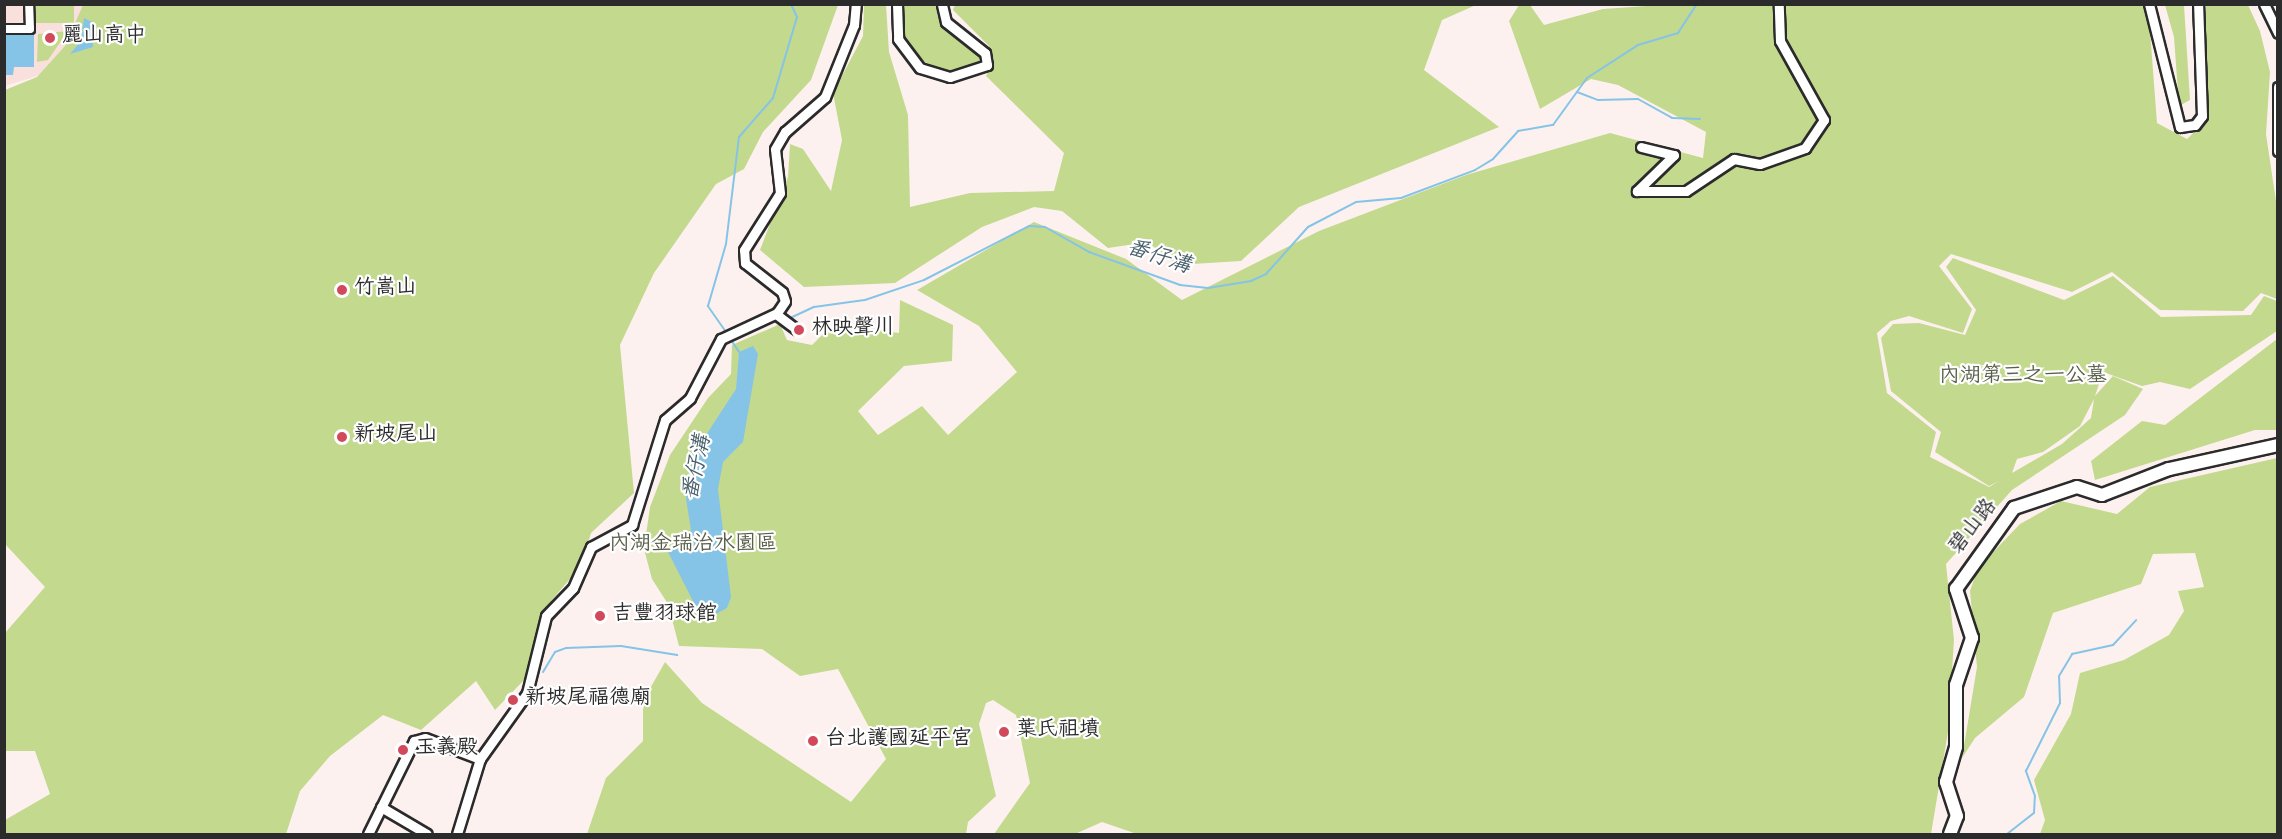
<!DOCTYPE html>
<meta charset="utf-8">
<style>
body{margin:0}
#map{position:relative;width:2282px;height:839px;overflow:hidden;background:#fdf1ef;font-family:"Gochi Hand","LXGW WenKai TC",sans-serif}
div>[style]{position:absolute}
.built>*{inset:0;background:#fae0dc}
.green>*{inset:0;background:#c3d98e;transform-origin:0 0}
.water>*{inset:0;background:#85c4e6}
.stream>*{height:2px;margin:-1px;padding:0 1px;transform-origin:1px;border-radius:1px;background:#85c4e6}
.roads{filter:drop-shadow(2px 0 #2b2b2b) drop-shadow(-2px 0 #2b2b2b) drop-shadow(0 2px #2b2b2b) drop-shadow(0 -2px #2b2b2b)}
.pedestrian>*{height:8px;margin:-4px;padding:0 4px;transform-origin:4px;border-radius:4px;background:#fff}
.minor>*{height:9px;margin:-4.5px;padding:0 4.5px;transform-origin:4.5px;border-radius:4.5px;background:#fff}
.tertiary>*{height:12px;margin:-6px;padding:0 6px;transform-origin:6px;border-radius:6px;background:#fff}
.dots>*{width:16px;height:16px;translate:-50% -50%;box-sizing:border-box;border:3px solid #fff;border-radius:50%}
span{translate:-50% -50%;white-space:nowrap;text-align:center;line-height:1.15;-webkit-text-stroke:4.5px #fff;paint-order:stroke}
.poi-label{font-size:21px;color:#2b2b2b}
.left{translate:0 -50%;text-align:left}
.park-label{font-size:21px;color:#595f49}
.street-label{font-size:21px;color:#2b2b2b}
.water-label{font-size:22px;color:#4a616c;font-style:italic}
.frame{position:absolute;inset:0;border:6px solid #2b2b2b;pointer-events:none}
</style>
<div id="map">
<div class="built">
<i style="clip-path:polygon(5px 5px,91px 5px,89px 60px,5px 86px)"></i>
</div>
<div class="green">
<i style="clip-path:polygon(evenodd,1675px 4px,2143px 5px,2149px 18px,2157px 123px,2187px 139px,2206px 121px,2206px 5px,2248px 5px,2260px 31px,2270px 72px,2266px 134px,2277px 208px,2277px 299px,2261px 293px,2243px 311px,2160px 310px,2112px 272px,2072px 292px,1951px 254px,1939px 266px,1972px 309px,1963px 333px,1909px 316px,1891px 321px,1877px 333px,1887px 393px,1936px 432px,1930px 457px,1989px 487px,1999px 481px,1989px 486px,1935px 452px,1941px 432px,1891px 391px,1881px 338px,1893px 324px,1919px 323px,1965px 335px,1976px 310px,1946px 267px,1953px 258px,2064px 300px,2113px 276px,2161px 317px,2251px 315px,2264px 296px,2277px 301px,2277px 331px,2190px 389px,2160px 382px,2142px 386px,2103px 372px,2095px 396px,2113px 376px,2143px 389px,2125px 415px,2012px 490px,1946px 564px,1954px 640px,1948px 732px,1931px 834px,1137px 834px,1102px 822px,1075px 834px,994px 834px,1030px 783px,1016px 715px,993px 700px,986px 703px,979px 724px,996px 796px,968px 822px,966px 834px,587px 834px,606px 778px,643px 741px,643px 701px,665px 662px,702px 703px,851px 802px,886px 759px,838px 669px,800px 676px,762px 649px,679px 646px,668px 604px,652px 579px,644px 549px,650px 507px,670px 455px,708px 398px,731px 374px,732px 345px,780px 324px,787px 340px,812px 345px,825px 332px,847px 326px,899px 333px,900px 300px,953px 325px,952px 361px,904px 366px,858px 411px,878px 435px,922px 406px,948px 435px,1017px 372px,979px 326px,917px 290px,1034px 222px,1126px 259px,1182px 300px,1319px 231px,1466px 175px,1610px 133px,1703px 158px,1706px 132px,1618px 85px,1591px 79px,1540px 109px,1509px 21px,1519px 5px,1530px 5px,1544px 25px,1603px 9px,1675px 4px,2094px 399px,2091px 418px,2062px 444px,2012px 473px,2017px 459px,2043px 452px,2080px 426px,2094px 399px)"></i>
<i style="left:33px;top:5px;width:41px;height:18px"></i>
<i style="clip-path:polygon(83px 5px,838px 5px,811px 80px,763px 132px,744px 169px,716px 184px,654px 273px,620px 345px,634px 493px,591px 533px,581px 566px,551px 601px,552px 626px,526px 678px,495px 710px,476px 681px,421px 730px,383px 715px,330px 756px,300px 791px,286px 834px,5px 834px,5px 820px,50px 794px,35px 751px,5px 751px,5px 633px,45px 587px,5px 544px,5px 90px,37px 77px,65px 46px)"></i>
<i style="clip-path:polygon(864px 5px,886px 5px,889px 52px,908px 115px,910px 207px,970px 193px,1054px 191px,1064px 153px,986px 76px,994px 60px,989px 46px,953px 10px,955px 5px,1476px 5px,1442px 20px,1424px 70px,1499px 127px,1299px 207px,1241px 261px,1176px 265px,1148px 242px,1108px 248px,1062px 211px,1034px 207px,982px 227px,895px 283px,804px 287px,760px 250px,788px 177px,790px 144px,803px 149px,831px 191px,842px 140px,833px 93px,863px 36px)"></i>
<i style="clip-path:polygon(902px 5px,938px 5px,937px 14px,947px 28px,982px 55px,978px 65px,941px 72px,905px 49px)"></i>
<i style="clip-path:polygon(2165px 5px,2184px 5px,2190px 100px,2179px 106px,2174px 37px)"></i>
<i style="clip-path:polygon(68px 31px,48px 60px,37px 62px,38px 34px)"></i>
<i style="clip-path:polygon(2277px 339px,2277px 430px,2255px 430px,2095px 480px,2091px 461px,2142px 421px,2165px 425px)"></i>
<i style="clip-path:polygon(2277px 458px,2277px 834px,2040px 834px,2045px 820px,2034px 780px,2071px 714px,2080px 673px,2124px 660px,2169px 635px,2184px 611px,2178px 591px,2204px 587px,2195px 553px,2153px 554px,2141px 584px,2053px 613px,2024px 697px,1975px 738px,1962px 758px,1977px 667px,1970px 591px,1978px 568px,2020px 524px,2061px 501px,2117px 514px,2150px 487px)"></i>
</div>
<div class="water">
<i style="clip-path:polygon(84px 18px,92px 22px,93px 47px,70px 54px,81px 41px)"></i>
<i style="clip-path:polygon(5px 34px,34px 34px,34px 67px,14px 67px,13px 75px,5px 75px)"></i>
<i style="clip-path:polygon(753px 346px,758px 354px,743px 442px,723px 462px,718px 489px,731px 597px,727px 608px,716px 614px,695px 605px,667px 550px,691px 530px,686px 499px,693px 455px,736px 389px,739px 352px)"></i>
</div>
<div class="stream">
<i style="left:1577px;top:92px;width:22px;rotate:21deg"></i>
<i style="left:1598px;top:100px;width:40px;rotate:-1.4deg"></i>
<i style="left:1638px;top:99px;width:39px;rotate:29deg"></i>
<i style="left:1672px;top:118px;width:28px;rotate:2deg"></i>
<i style="left:788px;top:319px;width:29px;rotate:-25deg"></i>
<i style="left:814px;top:307px;width:51px;rotate:-7.8deg"></i>
<i style="left:865px;top:300px;width:62px;rotate:-18.7deg"></i>
<i style="left:924px;top:280px;width:118px;rotate:-27.2deg"></i>
<i style="left:1029px;top:226px;width:16px;rotate:4deg"></i>
<i style="left:1045px;top:227px;width:51px;rotate:29.6deg"></i>
<i style="left:1089px;top:252px;width:97px;rotate:19.9deg"></i>
<i style="left:1180px;top:285px;width:28px;rotate:6deg"></i>
<i style="left:1208px;top:288px;width:44px;rotate:-9.2deg"></i>
<i style="left:1251px;top:281px;width:17px;rotate:-25deg"></i>
<i style="left:1266px;top:274px;width:63px;rotate:-48.2deg"></i>
<i style="left:1308px;top:227px;width:54px;rotate:-27.5deg"></i>
<i style="left:1356px;top:202px;width:45px;rotate:-5.1deg"></i>
<i style="left:1401px;top:198px;width:79px;rotate:-20.7deg"></i>
<i style="left:1475px;top:170px;width:21px;rotate:-31deg"></i>
<i style="left:1493px;top:159px;width:38px;rotate:-48deg"></i>
<i style="left:1518px;top:131px;width:36px;rotate:-10deg"></i>
<i style="left:1553px;top:125px;width:58px;rotate:-54.1deg"></i>
<i style="left:1587px;top:78px;width:61px;rotate:-32.9deg"></i>
<i style="left:1638px;top:45px;width:42px;rotate:-16.7deg"></i>
<i style="left:1678px;top:33px;width:35px;rotate:-57deg"></i>
<i style="left:726px;top:332px;width:32px;rotate:-125deg"></i>
<i style="left:708px;top:306px;width:65px;rotate:-73.8deg"></i>
<i style="left:726px;top:244px;width:108px;rotate:-83.1deg"></i>
<i style="left:739px;top:137px;width:52px;rotate:-48.9deg"></i>
<i style="left:773px;top:98px;width:84px;rotate:-73.5deg"></i>
<i style="left:797px;top:17px;width:14px;rotate:-115deg"></i>
<i style="left:729px;top:337px;width:18px;rotate:56deg"></i>
<i style="left:543px;top:672px;width:23px;rotate:-59deg"></i>
<i style="left:555px;top:652px;width:12px;rotate:-20deg"></i>
<i style="left:566px;top:648px;width:55px;rotate:-2.1deg"></i>
<i style="left:621px;top:646px;width:57px;rotate:9.1deg"></i>
<i style="left:2007px;top:834px;width:34px;rotate:-38deg"></i>
<i style="left:2034px;top:813px;width:17px;rotate:-87deg"></i>
<i style="left:2035px;top:796px;width:27px;rotate:-110deg"></i>
<i style="left:2026px;top:771px;width:76px;rotate:-63.4deg"></i>
<i style="left:2060px;top:703px;width:27px;rotate:-92deg"></i>
<i style="left:2059px;top:676px;width:26px;rotate:-59deg"></i>
<i style="left:2072px;top:654px;width:42px;rotate:-12.4deg"></i>
<i style="left:2113px;top:645px;width:34px;rotate:-47deg"></i>
</div>
<div class="roads">
<div class="pedestrian">
<i style="left:4px;top:29px;width:26px"></i>
<i style="left:30px;top:29px;width:25px;rotate:-92deg"></i>
</div>
<div class="minor">
<i style="left:897px;top:4px;width:35px;rotate:88deg"></i>
<i style="left:898px;top:39px;width:36px;rotate:53deg"></i>
<i style="left:920px;top:68px;width:31px;rotate:17deg"></i>
<i style="left:950px;top:77px;width:39px;rotate:-18deg"></i>
<i style="left:987px;top:65px;width:12px;rotate:-99deg"></i>
<i style="left:985px;top:53px;width:50px;rotate:-141.5deg"></i>
<i style="left:946px;top:22px;width:18px;rotate:-103deg"></i>
<i style="left:2149px;top:4px;width:127px;rotate:75.9deg"></i>
<i style="left:2180px;top:127px;width:15px;rotate:-8deg"></i>
<i style="left:2195px;top:125px;width:11px;rotate:-52deg"></i>
<i style="left:2202px;top:116px;width:112px;rotate:-92deg"></i>
<i style="left:2264px;top:4px;width:32px;rotate:64deg"></i>
<i style="left:2278px;top:87px;width:64px;rotate:90deg"></i>
<i style="left:1641px;top:147px;width:34px;rotate:14deg"></i>
<i style="left:1674px;top:155px;width:52px;rotate:135.8deg"></i>
<i style="left:1637px;top:191px;width:49px"></i>
<i style="left:1686px;top:191px;width:58px;rotate:-33.7deg"></i>
<i style="left:1734px;top:159px;width:26px;rotate:11deg"></i>
<i style="left:1760px;top:164px;width:48px;rotate:-19.6deg"></i>
<i style="left:1805px;top:148px;width:34px;rotate:-56deg"></i>
<i style="left:1824px;top:120px;width:90px;rotate:-119.1deg"></i>
<i style="left:1780px;top:41px;width:37px;rotate:-92deg"></i>
<i style="left:776px;top:314px;width:25px;rotate:37deg"></i>
<i style="left:381px;top:807px;width:53px;rotate:30.4deg"></i>
<i style="left:368px;top:834px;width:104px;rotate:-63.7deg"></i>
<i style="left:414px;top:741px;width:11px;rotate:-15deg"></i>
<i style="left:425px;top:738px;width:59px;rotate:20.9deg"></i>
<i style="left:457px;top:834px;width:78px;rotate:-73deg"></i>
<i style="left:480px;top:759px;width:81px;rotate:-54.5deg"></i>
<i style="left:527px;top:693px;width:79px;rotate:-76.1deg"></i>
<i style="left:546px;top:616px;width:39px;rotate:-46deg"></i>
<i style="left:573px;top:588px;width:45px;rotate:-66.3deg"></i>
<i style="left:591px;top:547px;width:47px;rotate:-28.2deg"></i>
<i style="left:632px;top:525px;width:110px;rotate:-72.6deg"></i>
<i style="left:665px;top:420px;width:33px;rotate:-41deg"></i>
<i style="left:690px;top:398px;width:67px;rotate:-62.3deg"></i>
<i style="left:721px;top:339px;width:62px;rotate:-24.9deg"></i>
<i style="left:777px;top:313px;width:14px;rotate:-56deg"></i>
<i style="left:785px;top:301px;width:9px;rotate:-108deg"></i>
<i style="left:782px;top:292px;width:47px;rotate:-141.9deg"></i>
<i style="left:745px;top:263px;width:13px;rotate:-94deg"></i>
<i style="left:744px;top:250px;width:67px;rotate:-57.7deg"></i>
<i style="left:780px;top:193px;width:44px;rotate:-96.5deg"></i>
<i style="left:775px;top:149px;width:20px;rotate:-60deg"></i>
<i style="left:785px;top:132px;width:53px;rotate:-41.2deg"></i>
<i style="left:825px;top:97px;width:78px;rotate:-68.1deg"></i>
<i style="left:854px;top:25px;width:21px;rotate:-85deg"></i>
</div>
<div class="tertiary">
<i style="left:1950px;top:834px;width:19px;rotate:-69deg"></i>
<i style="left:1957px;top:816px;width:36px;rotate:-108deg"></i>
<i style="left:1946px;top:782px;width:36px;rotate:-74deg"></i>
<i style="left:1956px;top:747px;width:62px;rotate:-90deg"></i>
<i style="left:1956px;top:685px;width:50px;rotate:-71.2deg"></i>
<i style="left:1972px;top:638px;width:52px;rotate:-108.1deg"></i>
<i style="left:1956px;top:589px;width:100px;rotate:-54.4deg"></i>
<i style="left:2014px;top:508px;width:66px;rotate:-18.4deg"></i>
<i style="left:2077px;top:487px;width:26px;rotate:18deg"></i>
<i style="left:2102px;top:495px;width:72px;rotate:-21.2deg"></i>
<i style="left:2169px;top:469px;width:112px;rotate:-12.4deg"></i>
</div>
</div>
<div class="dots">
<i style="left:50px;top:38px;background:#d1495b"></i>
<i style="left:342px;top:290px;background:#d1495b"></i>
<i style="left:799px;top:330px;background:#d1495b"></i>
<i style="left:342px;top:437px;background:#d1495b"></i>
<i style="left:600px;top:616px;background:#d1495b"></i>
<i style="left:513px;top:700px;background:#d1495b"></i>
<i style="left:1004px;top:732px;background:#d1495b"></i>
<i style="left:813px;top:741px;background:#d1495b"></i>
<i style="left:403px;top:750px;background:#d1495b"></i>
</div>
<div class="poi-label">
<span class="left" style="left:62px;top:38px">麗山高中</span>
<span class="left" style="left:354px;top:290px">竹嵩山</span>
<span class="left" style="left:811px;top:330px">林映聲川</span>
<span class="left" style="left:354px;top:437px">新坡尾山</span>
<span class="left" style="left:612px;top:616px">吉豐羽球館</span>
<span class="left" style="left:525px;top:700px">新坡尾福德廟</span>
<span class="left" style="left:1016px;top:732px">葉氏祖墳</span>
<span class="left" style="left:825px;top:741px">台北護國延平宮</span>
<span class="left" style="left:415px;top:750px">玉義殿</span>
</div>
<div class="park-label">
<span style="left:2023px;top:378px">內湖第三之一公墓</span>
<span style="left:693px;top:546px">內湖金瑞治水園區</span>
</div>
<div class="street-label">
<span style="left:1975px;top:528px;rotate:-52deg">碧山路</span>
</div>
<div class="water-label">
<span style="left:1158px;top:259px;rotate:18deg">番仔溝</span>
<span style="left:699px;top:468px;rotate:-78deg">番仔溝</span>
</div>
<div class="frame"></div>
</div>
